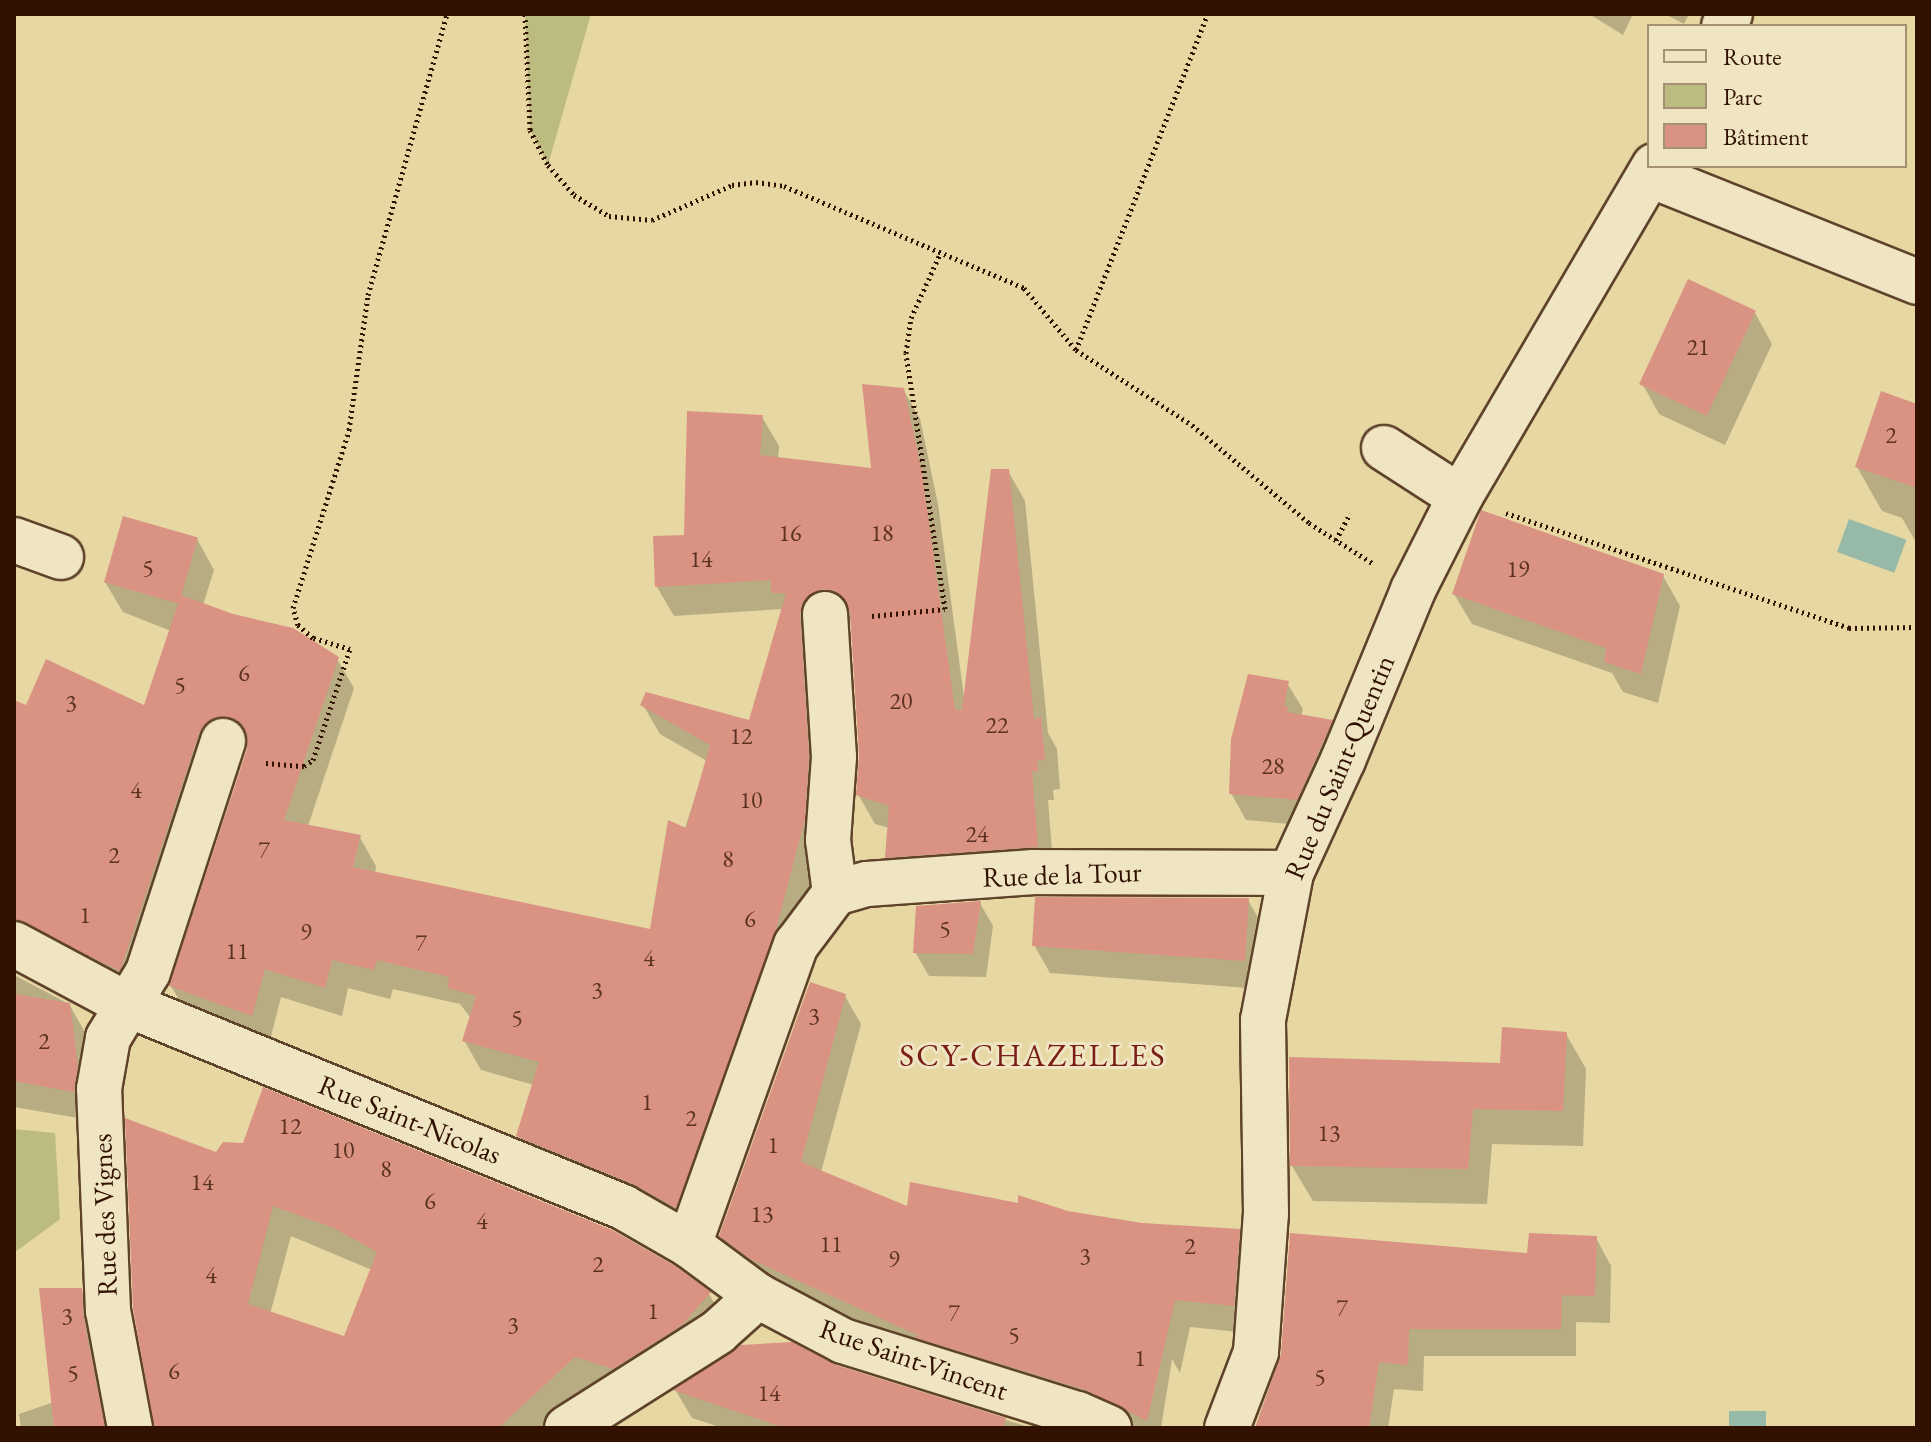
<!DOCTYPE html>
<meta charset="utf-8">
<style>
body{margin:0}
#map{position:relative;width:1931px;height:1442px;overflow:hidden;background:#e6d7a3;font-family:"EB Garamond",serif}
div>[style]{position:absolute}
.green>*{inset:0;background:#bdbc80}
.water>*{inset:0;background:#96baa7;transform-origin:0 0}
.shadow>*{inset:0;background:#0003}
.building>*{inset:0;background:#da9383;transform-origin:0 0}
.path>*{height:5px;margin-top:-2.5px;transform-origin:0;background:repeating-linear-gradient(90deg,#321101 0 2px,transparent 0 6px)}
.roads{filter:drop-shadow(2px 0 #5f422a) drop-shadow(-2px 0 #5f422a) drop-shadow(0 2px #5f422a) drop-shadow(0 -2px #5f422a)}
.minor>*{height:44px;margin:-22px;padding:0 22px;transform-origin:22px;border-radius:22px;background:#efe5c3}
span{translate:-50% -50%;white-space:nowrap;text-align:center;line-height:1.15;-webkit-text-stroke:6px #efe5c3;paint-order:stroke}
.number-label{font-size:24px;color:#5c3222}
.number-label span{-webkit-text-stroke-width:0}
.street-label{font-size:28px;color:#321101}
.quarter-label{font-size:32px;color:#7a1f14;letter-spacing:2px}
.frame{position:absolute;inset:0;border:16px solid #321101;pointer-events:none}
.legend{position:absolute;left:1647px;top:24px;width:260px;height:144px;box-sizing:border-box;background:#efe5c3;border:2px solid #a39075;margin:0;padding:10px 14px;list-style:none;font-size:24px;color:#321101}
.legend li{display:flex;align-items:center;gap:16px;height:40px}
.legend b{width:40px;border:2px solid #a39075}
</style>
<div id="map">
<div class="green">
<i style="clip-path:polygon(525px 14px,591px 14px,548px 165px,530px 130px)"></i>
<i style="clip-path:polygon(14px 1129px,55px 1133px,60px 1219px,14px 1253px)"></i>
</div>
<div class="water">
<i style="left:1849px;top:519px;width:61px;height:35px;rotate:20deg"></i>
<i style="left:1729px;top:1411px;width:37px;height:17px"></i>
</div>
<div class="shadow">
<i style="clip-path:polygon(1589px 14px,1633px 14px,1623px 35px)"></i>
<i style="clip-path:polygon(1665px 14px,1689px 14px,1684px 24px)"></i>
<i style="clip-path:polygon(1755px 313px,1772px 344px,1725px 445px,1659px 414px,1642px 383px)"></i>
<i style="clip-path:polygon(903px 389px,920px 419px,938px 504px,964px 697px,1008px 471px,1025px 501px,1048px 733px,1057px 749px,1060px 789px,1053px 790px,1054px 800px,1048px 800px,1054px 876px,904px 886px,887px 857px,889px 828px,875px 824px,858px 794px,861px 755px,852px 620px,840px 618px,820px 848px,796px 943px,692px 1236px,535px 1165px,518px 1136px,534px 1085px,481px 1070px,464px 1040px,471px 1018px,460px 1004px,393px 989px,390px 999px,348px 988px,342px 1016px,281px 997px,269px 1044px,188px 1015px,171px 986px,249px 746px,234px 746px,136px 999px,14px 956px,14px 703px,27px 708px,145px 708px,171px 631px,123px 612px,105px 582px,197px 539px,214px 570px,203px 605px,337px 659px,354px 688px,308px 826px,359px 836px,376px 866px,375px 873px,651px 931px,707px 761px,660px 734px,643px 705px,750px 722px,783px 609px,674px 616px,657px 587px,762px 417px,779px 446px,778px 459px,873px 470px)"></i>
<i style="clip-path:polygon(1917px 406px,1917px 544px,1902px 518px,1882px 511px,1857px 467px)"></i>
<i style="clip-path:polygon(1663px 576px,1680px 606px,1658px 703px,1623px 692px,1612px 673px,1472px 624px,1454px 594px)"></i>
<i style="clip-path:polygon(1287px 683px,1303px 709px,1301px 717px,1331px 721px,1347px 748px,1312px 826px,1246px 820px,1231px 793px)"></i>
<i style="clip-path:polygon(1248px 900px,1264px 928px,1261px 989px,1050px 973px,1034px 945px)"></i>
<i style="clip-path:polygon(980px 903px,993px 926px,986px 977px,929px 976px,915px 952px)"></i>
<i style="clip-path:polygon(14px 975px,69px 1004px,86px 1034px,93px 1096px,90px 1120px,14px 1107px)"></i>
<i style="clip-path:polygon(845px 996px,861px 1024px,821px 1172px,909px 1209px,1068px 1213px,1142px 1225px,1239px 1231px,1255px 1259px,1249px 1333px,1190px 1327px,1180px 1373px,1172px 1359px,1161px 1428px,1126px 1428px,931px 1364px,737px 1264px,721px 1236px)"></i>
<i style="clip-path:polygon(1566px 1034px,1586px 1069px,1583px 1146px,1492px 1144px,1487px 1204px,1313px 1201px,1292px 1166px)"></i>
<i style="clip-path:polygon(evenodd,217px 1154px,709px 1294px,727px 1325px,550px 1428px,156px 1428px,217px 1154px,291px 1236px,372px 1270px,345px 1339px,270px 1314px,291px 1236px)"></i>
<i style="clip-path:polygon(1596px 1238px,1611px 1266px,1610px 1323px,1576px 1322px,1576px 1356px,1424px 1356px,1423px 1391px,1394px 1389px,1388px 1428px,1257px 1428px,1283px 1355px,1529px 1255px)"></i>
<i style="clip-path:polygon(81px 1290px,99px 1322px,117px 1428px,21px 1428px,19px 1414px,54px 1402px)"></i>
<i style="clip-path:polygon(835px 1367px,1032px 1428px,722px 1428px,692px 1418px,676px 1391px)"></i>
</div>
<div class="building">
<i style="left:1688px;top:279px;width:75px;height:116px;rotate:25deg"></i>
<i style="clip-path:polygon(862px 384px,904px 388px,922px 473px,955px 710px,962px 710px,991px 469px,1009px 469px,1034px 719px,1041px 717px,1045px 760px,1037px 761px,1038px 772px,1032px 771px,1038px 847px,885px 858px,889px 806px,856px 795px,859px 755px,850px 612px,845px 600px,835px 591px,823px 589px,811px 594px,802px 604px,800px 616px,809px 757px,805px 818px,776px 930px,676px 1208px,633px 1184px,516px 1136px,539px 1062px,462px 1041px,476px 996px,448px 988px,449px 977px,377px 960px,374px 970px,332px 960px,325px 988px,265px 969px,252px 1016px,169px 986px,247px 749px,247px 735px,241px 724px,231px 718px,217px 717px,206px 723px,199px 733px,120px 971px,14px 919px,14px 700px,26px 705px,46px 659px,144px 705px,181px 595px,233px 614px,293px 628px,339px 657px,284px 820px,361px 835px,353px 867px,650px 929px,668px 820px,686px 828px,710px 745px,640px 705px,646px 692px,749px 720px,786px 593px,771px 593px,771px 580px,655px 587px,653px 536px,684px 535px,687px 411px,763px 415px,760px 455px,871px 468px)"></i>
<i style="clip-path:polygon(1881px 391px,1917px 404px,1917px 488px,1855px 467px)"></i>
<i style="clip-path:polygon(1481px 510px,1664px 574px,1641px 674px,1604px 662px,1606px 648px,1452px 594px)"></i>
<i style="left:123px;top:516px;width:78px;height:69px;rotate:16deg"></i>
<i style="clip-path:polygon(1248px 674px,1289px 681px,1284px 706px,1288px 707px,1287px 712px,1333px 720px,1297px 800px,1229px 794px,1231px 739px)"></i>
<i style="clip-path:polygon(1035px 897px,1249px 898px,1245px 961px,1032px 946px)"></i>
<i style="clip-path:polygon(981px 901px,973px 954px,913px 953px,916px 906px)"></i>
<i style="clip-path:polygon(810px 982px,846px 994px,801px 1162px,907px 1206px,910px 1182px,1018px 1203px,1018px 1195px,1068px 1211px,1142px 1223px,1240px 1229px,1234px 1306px,1175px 1300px,1147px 1421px,1086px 1390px,913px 1337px,920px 1336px,750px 1259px,719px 1236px)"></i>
<i style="clip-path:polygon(14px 994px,70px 1003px,78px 1066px,74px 1092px,14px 1081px)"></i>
<i style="clip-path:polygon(1502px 1027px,1567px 1032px,1563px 1111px,1473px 1109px,1468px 1169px,1290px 1166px,1289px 1057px,1500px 1063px)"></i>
<i style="clip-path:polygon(evenodd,263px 1087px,612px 1230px,675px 1266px,711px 1292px,682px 1325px,613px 1369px,575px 1357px,498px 1428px,154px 1428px,133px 1308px,125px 1118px,216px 1152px,223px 1142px,243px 1143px,263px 1087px,273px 1206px,334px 1228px,377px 1252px,344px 1336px,248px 1304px,273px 1206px)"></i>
<i style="clip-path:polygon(1290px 1233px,1527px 1253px,1529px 1233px,1597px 1236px,1595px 1296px,1562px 1295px,1561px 1329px,1409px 1329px,1408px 1365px,1379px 1362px,1369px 1428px,1255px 1428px,1281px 1354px)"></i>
<i style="clip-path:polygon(39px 1288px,82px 1288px,83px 1315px,105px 1428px,54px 1428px)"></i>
<i style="clip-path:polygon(792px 1342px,836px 1365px,1006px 1418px,1003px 1428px,785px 1428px,673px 1390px,741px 1345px)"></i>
</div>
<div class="path">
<i style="left:525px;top:14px;width:116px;rotate:87.5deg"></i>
<i style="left:530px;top:130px;width:39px;rotate:63deg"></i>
<i style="left:548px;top:165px;width:40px;rotate:49deg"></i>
<i style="left:574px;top:195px;width:41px;rotate:31deg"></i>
<i style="left:609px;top:216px;width:43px;rotate:5.3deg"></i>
<i style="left:652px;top:220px;width:87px;rotate:-23.6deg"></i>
<i style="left:732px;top:185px;width:24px;rotate:-7deg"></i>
<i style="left:756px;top:182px;width:28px;rotate:8deg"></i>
<i style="left:784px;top:186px;width:261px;rotate:23deg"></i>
<i style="left:1024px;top:288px;width:81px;rotate:50deg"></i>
<i style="left:1076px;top:350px;width:138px;rotate:32.9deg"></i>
<i style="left:1192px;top:425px;width:153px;rotate:39.9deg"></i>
<i style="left:1309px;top:523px;width:75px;rotate:32.4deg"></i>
<i style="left:1076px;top:350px;width:361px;rotate:-68.6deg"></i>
<i style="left:1506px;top:513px;width:362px;rotate:18.5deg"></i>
<i style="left:1849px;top:628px;width:68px;rotate:-0.8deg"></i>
<i style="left:1336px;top:540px;width:30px;rotate:-62deg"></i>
<i style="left:872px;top:616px;width:73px;rotate:-5.5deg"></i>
<i style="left:945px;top:609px;width:259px;rotate:-98.7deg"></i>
<i style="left:906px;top:353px;width:35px;rotate:-82deg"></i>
<i style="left:911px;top:318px;width:70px;rotate:-65.6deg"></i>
<i style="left:266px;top:763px;width:38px;rotate:5deg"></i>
<i style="left:304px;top:766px;width:11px;rotate:-34deg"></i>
<i style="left:313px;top:760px;width:117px;rotate:-71.6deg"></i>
<i style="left:350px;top:649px;width:39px;rotate:-163deg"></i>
<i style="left:313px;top:638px;width:20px;rotate:-139deg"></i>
<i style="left:298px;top:625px;width:18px;rotate:-106deg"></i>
<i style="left:293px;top:608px;width:187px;rotate:-72.5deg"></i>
<i style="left:349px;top:430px;width:136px;rotate:-82deg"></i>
<i style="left:368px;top:295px;width:292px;rotate:-74.3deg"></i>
</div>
<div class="roads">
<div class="minor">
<i style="left:1724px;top:26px;width:13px;rotate:-63deg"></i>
<i style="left:1650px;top:175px;width:288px;rotate:21.8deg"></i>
<i style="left:1384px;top:448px;width:90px;rotate:32.8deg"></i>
<i style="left:14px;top:540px;width:50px;rotate:19.9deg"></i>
<i style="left:825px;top:614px;width:143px;rotate:86.4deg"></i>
<i style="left:834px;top:757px;width:83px;rotate:94.1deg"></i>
<i style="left:828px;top:840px;width:53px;rotate:82.5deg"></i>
<i style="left:14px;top:944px;width:127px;rotate:28.2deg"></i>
<i style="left:126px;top:1004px;width:537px;rotate:22.22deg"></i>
<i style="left:623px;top:1207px;width:76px;rotate:29.9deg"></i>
<i style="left:689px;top:1245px;width:86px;rotate:36.5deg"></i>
<i style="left:758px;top:1296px;width:96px;rotate:27.9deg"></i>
<i style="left:843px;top:1341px;width:246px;rotate:17.3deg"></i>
<i style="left:1078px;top:1414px;width:34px;rotate:24deg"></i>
<i style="left:689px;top:1245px;width:319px;rotate:-70.4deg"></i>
<i style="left:796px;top:945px;width:65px;rotate:-53.1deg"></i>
<i style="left:835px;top:893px;width:33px;rotate:-16deg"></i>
<i style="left:867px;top:884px;width:167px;rotate:-4.1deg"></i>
<i style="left:1034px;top:872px;width:257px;rotate:0.2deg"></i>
<i style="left:130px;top:1428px;width:119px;rotate:-100.6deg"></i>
<i style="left:108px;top:1311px;width:222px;rotate:-92.3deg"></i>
<i style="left:99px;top:1089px;width:52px;rotate:-80deg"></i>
<i style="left:108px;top:1038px;width:77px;rotate:-58.8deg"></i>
<i style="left:148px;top:972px;width:243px;rotate:-72deg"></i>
<i style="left:567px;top:1428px;width:179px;rotate:-32.4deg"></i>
<i style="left:718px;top:1332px;width:54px;rotate:-42deg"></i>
<i style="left:1227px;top:1428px;width:81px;rotate:-69.1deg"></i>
<i style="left:1256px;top:1352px;width:138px;rotate:-85.9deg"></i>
<i style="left:1266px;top:1214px;width:194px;rotate:-90.9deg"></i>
<i style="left:1263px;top:1020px;width:150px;rotate:-79.2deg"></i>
<i style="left:1291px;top:873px;width:124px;rotate:-65.3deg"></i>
<i style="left:1343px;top:760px;width:184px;rotate:-67.6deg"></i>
<i style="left:1413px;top:590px;width:104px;rotate:-63.2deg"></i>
<i style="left:1460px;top:497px;width:384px;rotate:-59.6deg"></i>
</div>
</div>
<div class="number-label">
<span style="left:1698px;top:347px">21</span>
<span style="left:1891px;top:435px">2</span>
<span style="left:790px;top:533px">16</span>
<span style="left:882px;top:533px">18</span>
<span style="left:701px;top:559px">14</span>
<span style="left:148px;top:568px">5</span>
<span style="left:1518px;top:569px">19</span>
<span style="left:244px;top:673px">6</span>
<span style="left:180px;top:685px">5</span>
<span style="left:901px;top:701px">20</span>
<span style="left:71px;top:703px">3</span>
<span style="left:997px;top:725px">22</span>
<span style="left:741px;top:736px">12</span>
<span style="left:1273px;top:766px">28</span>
<span style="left:136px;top:790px">4</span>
<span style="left:751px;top:800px">10</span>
<span style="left:977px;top:834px">24</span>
<span style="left:264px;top:850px">7</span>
<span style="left:114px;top:855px">2</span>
<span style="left:728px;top:859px">8</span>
<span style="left:85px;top:915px">1</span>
<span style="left:750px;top:919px">6</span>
<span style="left:945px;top:929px">5</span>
<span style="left:306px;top:932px">9</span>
<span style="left:421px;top:943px">7</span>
<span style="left:237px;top:951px">11</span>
<span style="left:649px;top:958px">4</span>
<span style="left:597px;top:990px">3</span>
<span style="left:814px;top:1016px">3</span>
<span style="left:517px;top:1018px">5</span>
<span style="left:44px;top:1041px">2</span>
<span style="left:647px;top:1102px">1</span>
<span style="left:691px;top:1118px">2</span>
<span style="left:290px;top:1126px">12</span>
<span style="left:1329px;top:1133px">13</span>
<span style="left:773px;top:1145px">1</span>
<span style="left:343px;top:1150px">10</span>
<span style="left:386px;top:1169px">8</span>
<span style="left:202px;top:1182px">14</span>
<span style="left:430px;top:1201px">6</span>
<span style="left:762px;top:1214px">13</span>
<span style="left:482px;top:1221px">4</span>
<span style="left:831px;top:1244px">11</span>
<span style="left:1190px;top:1246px">2</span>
<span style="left:1085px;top:1256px">3</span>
<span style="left:894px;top:1259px">9</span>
<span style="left:598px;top:1264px">2</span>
<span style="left:211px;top:1275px">4</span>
<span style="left:1342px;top:1308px">7</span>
<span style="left:653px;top:1311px">1</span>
<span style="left:954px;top:1313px">7</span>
<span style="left:67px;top:1316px">3</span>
<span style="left:513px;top:1325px">3</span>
<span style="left:1014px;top:1335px">5</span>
<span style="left:1140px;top:1358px">1</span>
<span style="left:174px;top:1371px">6</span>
<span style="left:73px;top:1373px">5</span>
<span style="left:1320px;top:1377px">5</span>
<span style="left:769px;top:1393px">14</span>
</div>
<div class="street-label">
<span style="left:1339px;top:767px;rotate:-67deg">Rue du Saint-Quentin</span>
<span style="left:1062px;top:874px;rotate:-2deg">Rue de la Tour</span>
<span style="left:410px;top:1119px;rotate:22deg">Rue Saint-Nicolas</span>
<span style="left:104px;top:1215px;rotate:-92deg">Rue des Vignes</span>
<span style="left:914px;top:1359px;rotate:19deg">Rue Saint-Vincent</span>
</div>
<div class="quarter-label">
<span style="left:1033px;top:1055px">SCY-CHAZELLES</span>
</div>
<div class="frame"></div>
<ul class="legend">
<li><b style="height:10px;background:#efe5c3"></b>Route</li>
<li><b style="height:22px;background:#bdbc80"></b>Parc</li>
<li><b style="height:22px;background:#da9383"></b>Bâtiment</li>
</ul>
</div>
